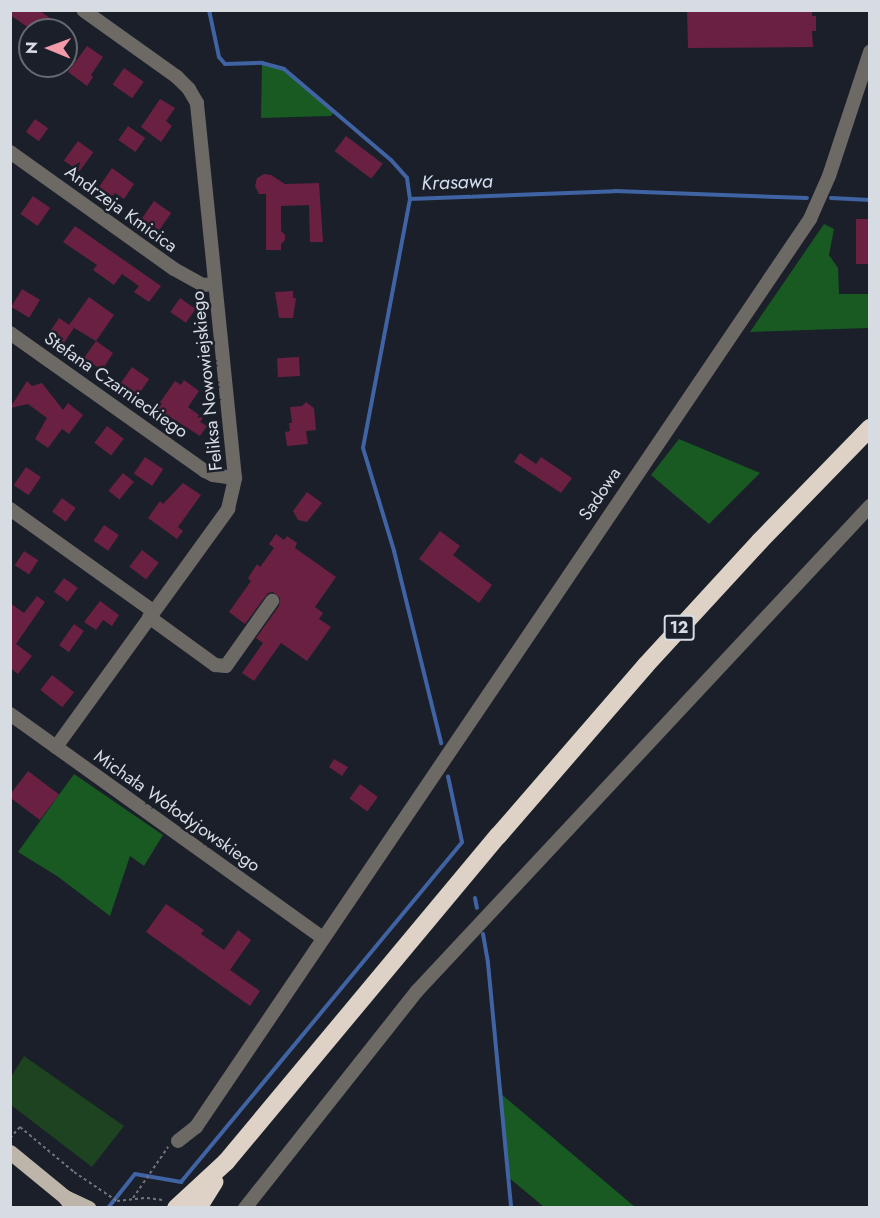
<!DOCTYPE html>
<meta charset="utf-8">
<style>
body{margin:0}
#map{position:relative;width:880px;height:1218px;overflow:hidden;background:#1a1f29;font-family:Jost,sans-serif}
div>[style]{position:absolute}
.green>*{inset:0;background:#1d4321}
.forest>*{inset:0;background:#185a22}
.stream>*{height:4px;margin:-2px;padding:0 2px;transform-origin:2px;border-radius:2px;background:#4063a3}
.building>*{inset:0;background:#6a2041;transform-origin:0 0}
.path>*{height:2px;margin-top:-1px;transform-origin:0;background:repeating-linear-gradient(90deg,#71757e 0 3px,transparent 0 6px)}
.minor>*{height:14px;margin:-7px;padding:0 7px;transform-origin:7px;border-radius:7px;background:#6d6964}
.major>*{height:15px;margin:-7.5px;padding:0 7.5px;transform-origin:7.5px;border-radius:7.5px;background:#bdb4aa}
.highway>*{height:18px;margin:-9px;padding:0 9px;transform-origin:9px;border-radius:9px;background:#ddd2c5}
span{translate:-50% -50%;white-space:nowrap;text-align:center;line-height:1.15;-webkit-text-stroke:5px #1a1f29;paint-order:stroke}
.shield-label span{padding:2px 4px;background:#1a1f29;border:2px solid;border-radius:4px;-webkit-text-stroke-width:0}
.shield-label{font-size:16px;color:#d7dbe2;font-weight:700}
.street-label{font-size:18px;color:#d7dbe2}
.water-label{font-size:20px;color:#d1dcee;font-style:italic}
.frame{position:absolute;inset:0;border:12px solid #d7dbe2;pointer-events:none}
.north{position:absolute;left:18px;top:18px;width:60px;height:60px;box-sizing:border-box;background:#1a1f29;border:2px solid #666a73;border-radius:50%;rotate:271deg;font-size:16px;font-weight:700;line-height:24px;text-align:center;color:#d7dbe2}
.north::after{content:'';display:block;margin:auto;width:21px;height:27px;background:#f39aa9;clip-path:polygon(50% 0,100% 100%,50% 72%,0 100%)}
</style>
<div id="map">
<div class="green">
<i style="clip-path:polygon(24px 1056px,124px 1126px,92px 1167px,11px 1105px,11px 1077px)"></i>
</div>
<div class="forest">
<i style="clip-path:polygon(262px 63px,284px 69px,334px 112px,331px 116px,261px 118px)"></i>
<i style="clip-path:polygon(824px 224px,834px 229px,829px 255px,838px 268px,839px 294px,868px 294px,869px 328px,750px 332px)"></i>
<i style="clip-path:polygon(679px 439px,760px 473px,709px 524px,651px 475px)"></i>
<i style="clip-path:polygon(74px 774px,163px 835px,144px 866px,130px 856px,110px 916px,57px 876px,18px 852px)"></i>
<i style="clip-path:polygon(500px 1093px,635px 1207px,544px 1207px,508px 1177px)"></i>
</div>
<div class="stream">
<i style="left:209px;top:10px;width:48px;rotate:78deg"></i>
<i style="left:219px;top:57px;width:9px;rotate:49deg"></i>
<i style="left:225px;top:64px;width:37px;rotate:-2deg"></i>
<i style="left:262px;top:63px;width:23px;rotate:15deg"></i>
<i style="left:284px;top:69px;width:140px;rotate:40.4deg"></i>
<i style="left:391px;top:160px;width:24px;rotate:48deg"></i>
<i style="left:407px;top:178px;width:21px;rotate:82deg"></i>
<i style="left:410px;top:199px;width:253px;rotate:100.7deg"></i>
<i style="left:363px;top:448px;width:108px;rotate:73.2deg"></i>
<i style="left:394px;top:551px;width:198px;rotate:76.2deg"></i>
<i style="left:831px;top:198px;width:39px;rotate:3deg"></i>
<i style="left:410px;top:199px;width:205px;rotate:-2.2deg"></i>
<i style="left:615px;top:191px;width:192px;rotate:2.1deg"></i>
<i style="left:475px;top:898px;width:10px;rotate:79deg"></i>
<i style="left:483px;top:934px;width:29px;rotate:80deg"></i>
<i style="left:488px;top:963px;width:246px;rotate:84.6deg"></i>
<i style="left:108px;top:1208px;width:43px;rotate:-51.5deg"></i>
<i style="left:135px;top:1174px;width:47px;rotate:9.9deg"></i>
<i style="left:181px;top:1182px;width:441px;rotate:-50.4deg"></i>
<i style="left:462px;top:842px;width:67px;rotate:-102deg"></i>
</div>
<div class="building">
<i style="clip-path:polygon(10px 10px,39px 10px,66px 30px,32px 30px,10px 15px)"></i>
<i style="clip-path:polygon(687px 10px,812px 10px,812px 16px,816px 16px,816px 31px,812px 31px,813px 47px,688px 48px)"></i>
<i style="clip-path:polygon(87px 46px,103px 57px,91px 75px,93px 77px,87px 86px,68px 72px)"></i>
<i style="left:124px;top:68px;width:24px;height:20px;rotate:35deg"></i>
<i style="clip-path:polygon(160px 99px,175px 108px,166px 121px,172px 126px,161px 142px,141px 127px)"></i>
<i style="left:35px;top:119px;width:16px;height:16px;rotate:35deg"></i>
<i style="left:128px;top:126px;width:21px;height:17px;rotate:35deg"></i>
<i style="left:346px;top:136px;width:46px;height:19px;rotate:37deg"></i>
<i style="left:78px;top:141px;width:19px;height:24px;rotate:36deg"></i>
<i style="clip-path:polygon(112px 168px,134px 184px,124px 199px,115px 193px,112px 196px,99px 187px)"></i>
<i style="clip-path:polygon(264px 174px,271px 175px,285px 184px,319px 183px,323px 242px,310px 242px,309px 205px,281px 206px,281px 231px,285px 235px,285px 240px,281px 244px,281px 250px,266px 250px,266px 194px,259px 194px,255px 186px,257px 178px)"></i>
<i style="left:33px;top:196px;width:21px;height:22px;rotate:35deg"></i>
<i style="left:154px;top:201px;width:21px;height:21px;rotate:35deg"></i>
<i style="left:856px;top:219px;width:14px;height:45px"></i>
<i style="clip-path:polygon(75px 226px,161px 286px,149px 302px,134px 292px,139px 286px,122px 274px,114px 285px,93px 270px,97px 265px,63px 242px)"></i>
<i style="left:22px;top:289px;width:21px;height:21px;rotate:31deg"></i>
<i style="clip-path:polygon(293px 291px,293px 298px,296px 298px,293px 318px,279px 318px,275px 292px)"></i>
<i style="clip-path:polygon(89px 297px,114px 315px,96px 341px,113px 353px,102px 370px,84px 358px,96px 341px,69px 325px)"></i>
<i style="left:180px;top:298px;width:19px;height:17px;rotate:35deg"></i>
<i style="left:59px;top:318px;width:18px;height:18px;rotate:34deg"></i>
<i style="left:299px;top:357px;width:19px;height:22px;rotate:87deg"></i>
<i style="left:132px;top:367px;width:21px;height:20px;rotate:35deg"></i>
<i style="clip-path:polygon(184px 380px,199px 391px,188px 407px,203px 418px,200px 422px,207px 426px,200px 436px,156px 408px,175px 381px,181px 385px)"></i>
<i style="clip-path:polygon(27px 381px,32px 386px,42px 383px,63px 410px,68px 403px,83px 415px,69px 434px,62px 429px,48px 448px,35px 439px,47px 418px,28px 404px,10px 408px)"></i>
<i style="clip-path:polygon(306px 402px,314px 408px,316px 430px,306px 431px,308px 444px,287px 446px,285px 432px,290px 431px,289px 423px,292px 423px,290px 407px,302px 406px)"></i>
<i style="left:107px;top:426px;width:21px;height:21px;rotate:37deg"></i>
<i style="clip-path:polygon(520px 453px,536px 464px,541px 457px,572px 478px,561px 493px,514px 462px)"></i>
<i style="left:145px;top:457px;width:22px;height:20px;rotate:34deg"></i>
<i style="left:26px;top:467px;width:18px;height:22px;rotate:34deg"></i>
<i style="left:123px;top:473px;width:14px;height:23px;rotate:39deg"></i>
<i style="clip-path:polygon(183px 483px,201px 495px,178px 527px,183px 531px,177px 539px,148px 518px,160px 501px,163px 504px)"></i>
<i style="clip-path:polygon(307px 492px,322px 503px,307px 522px,298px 520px,293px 511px)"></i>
<i style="left:62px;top:498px;width:17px;height:17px;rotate:36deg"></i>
<i style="left:104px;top:525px;width:18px;height:19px;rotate:34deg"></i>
<i style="clip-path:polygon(440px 531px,460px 546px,453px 555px,492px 585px,479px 603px,419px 559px)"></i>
<i style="clip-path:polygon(276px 534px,284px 540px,287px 536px,297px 543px,295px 548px,336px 577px,315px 607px,323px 613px,319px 619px,331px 627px,307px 661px,281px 643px,254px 681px,242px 673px,263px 643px,256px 638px,279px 606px,280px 598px,273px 592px,268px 593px,245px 624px,229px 612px,251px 581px,248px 578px,257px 564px,260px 567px,274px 548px,269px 544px)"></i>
<i style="left:142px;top:550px;width:21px;height:21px;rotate:37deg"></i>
<i style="left:24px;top:551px;width:17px;height:17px;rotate:33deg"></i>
<i style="left:64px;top:578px;width:17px;height:17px;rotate:36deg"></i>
<i style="clip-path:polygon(37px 596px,45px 602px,16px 644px,32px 656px,18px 674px,10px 668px,10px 603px,24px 613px)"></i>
<i style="clip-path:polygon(100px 601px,119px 615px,112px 626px,103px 620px,96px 630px,84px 622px)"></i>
<i style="left:74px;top:624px;width:12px;height:26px;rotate:35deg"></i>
<i style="left:52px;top:675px;width:28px;height:19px;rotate:38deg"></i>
<i style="clip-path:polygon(334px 759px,348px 767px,342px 776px,329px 767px)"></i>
<i style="left:28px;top:771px;width:39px;height:32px;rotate:37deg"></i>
<i style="left:360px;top:784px;width:22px;height:18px;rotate:36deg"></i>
<i style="clip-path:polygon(166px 904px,204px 930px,201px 934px,224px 950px,238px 930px,251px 940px,230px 970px,260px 991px,250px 1006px,146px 932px)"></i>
</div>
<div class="path">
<i style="left:10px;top:1138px;width:15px;rotate:-48deg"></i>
<i style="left:20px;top:1127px;width:70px;rotate:39.8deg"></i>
<i style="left:74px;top:1172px;width:52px;rotate:34deg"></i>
<i style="left:117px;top:1201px;width:30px;rotate:-6deg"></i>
<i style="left:147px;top:1198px;width:16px;rotate:7deg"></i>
<i style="left:133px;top:1198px;width:62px;rotate:-55.5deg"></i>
</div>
<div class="minor">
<i style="left:10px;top:152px;width:201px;rotate:35.5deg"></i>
<i style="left:174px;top:269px;width:33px;rotate:29deg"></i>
<i style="left:203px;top:285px;width:12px;rotate:-5deg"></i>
<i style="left:10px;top:333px;width:239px;rotate:35.3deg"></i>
<i style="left:205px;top:471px;width:9px;rotate:27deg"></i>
<i style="left:213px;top:475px;width:22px;rotate:8deg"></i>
<i style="left:10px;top:509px;width:176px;rotate:35.5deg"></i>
<i style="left:149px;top:617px;width:82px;rotate:36deg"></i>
<i style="left:215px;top:665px;width:11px;rotate:5deg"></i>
<i style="left:226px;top:666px;width:80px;rotate:-54.7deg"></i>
<i style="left:10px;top:714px;width:385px;rotate:35.6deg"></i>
<i style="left:56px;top:747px;width:294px;rotate:-54.1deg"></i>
<i style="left:228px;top:509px;width:32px;rotate:-77deg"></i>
<i style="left:235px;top:478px;width:377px;rotate:-95.8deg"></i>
<i style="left:197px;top:103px;width:16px;rotate:-120deg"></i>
<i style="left:189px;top:89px;width:17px;rotate:-135deg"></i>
<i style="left:177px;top:77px;width:115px;rotate:-144.5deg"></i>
<i style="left:178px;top:1141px;width:23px;rotate:-38deg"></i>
<i style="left:196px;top:1127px;width:1096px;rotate:-55.93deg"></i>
<i style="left:810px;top:219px;width:47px;rotate:-66.2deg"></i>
<i style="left:829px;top:176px;width:131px;rotate:-71.7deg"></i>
<i style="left:245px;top:1208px;width:277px;rotate:-51.6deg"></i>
<i style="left:417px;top:991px;width:664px;rotate:-46.95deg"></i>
</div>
<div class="major">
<i style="left:10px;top:1152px;width:71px;rotate:39.3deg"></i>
<i style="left:65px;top:1197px;width:14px;rotate:54deg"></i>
<i style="left:65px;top:1197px;width:26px;rotate:25deg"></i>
</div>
<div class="highway">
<i style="left:176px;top:1208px;width:68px;rotate:-42.6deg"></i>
<i style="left:226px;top:1162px;width:425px;rotate:-50.2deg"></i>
<i style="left:498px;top:836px;width:226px;rotate:-49.1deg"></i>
<i style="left:646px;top:665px;width:168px;rotate:-47.4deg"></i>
<i style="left:760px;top:541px;width:158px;rotate:-45.8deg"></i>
<i style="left:198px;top:1208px;width:31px;rotate:-58deg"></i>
</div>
<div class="shield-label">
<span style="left:679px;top:628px">12</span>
</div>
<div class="street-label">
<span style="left:121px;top:209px;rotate:36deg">Andrzeja Kmicica</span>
<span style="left:207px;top:381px;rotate:-96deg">Feliksa Nowowiejskiego</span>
<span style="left:116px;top:385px;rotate:35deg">Stefana Czarnieckiego</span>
<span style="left:600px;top:494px;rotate:-56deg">Sadowa</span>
<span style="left:177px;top:811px;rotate:35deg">Michała Wołodyjowskiego</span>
</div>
<div class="water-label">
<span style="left:457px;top:182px;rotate:-2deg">Krasawa</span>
</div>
<div class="frame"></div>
<div class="north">N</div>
</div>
